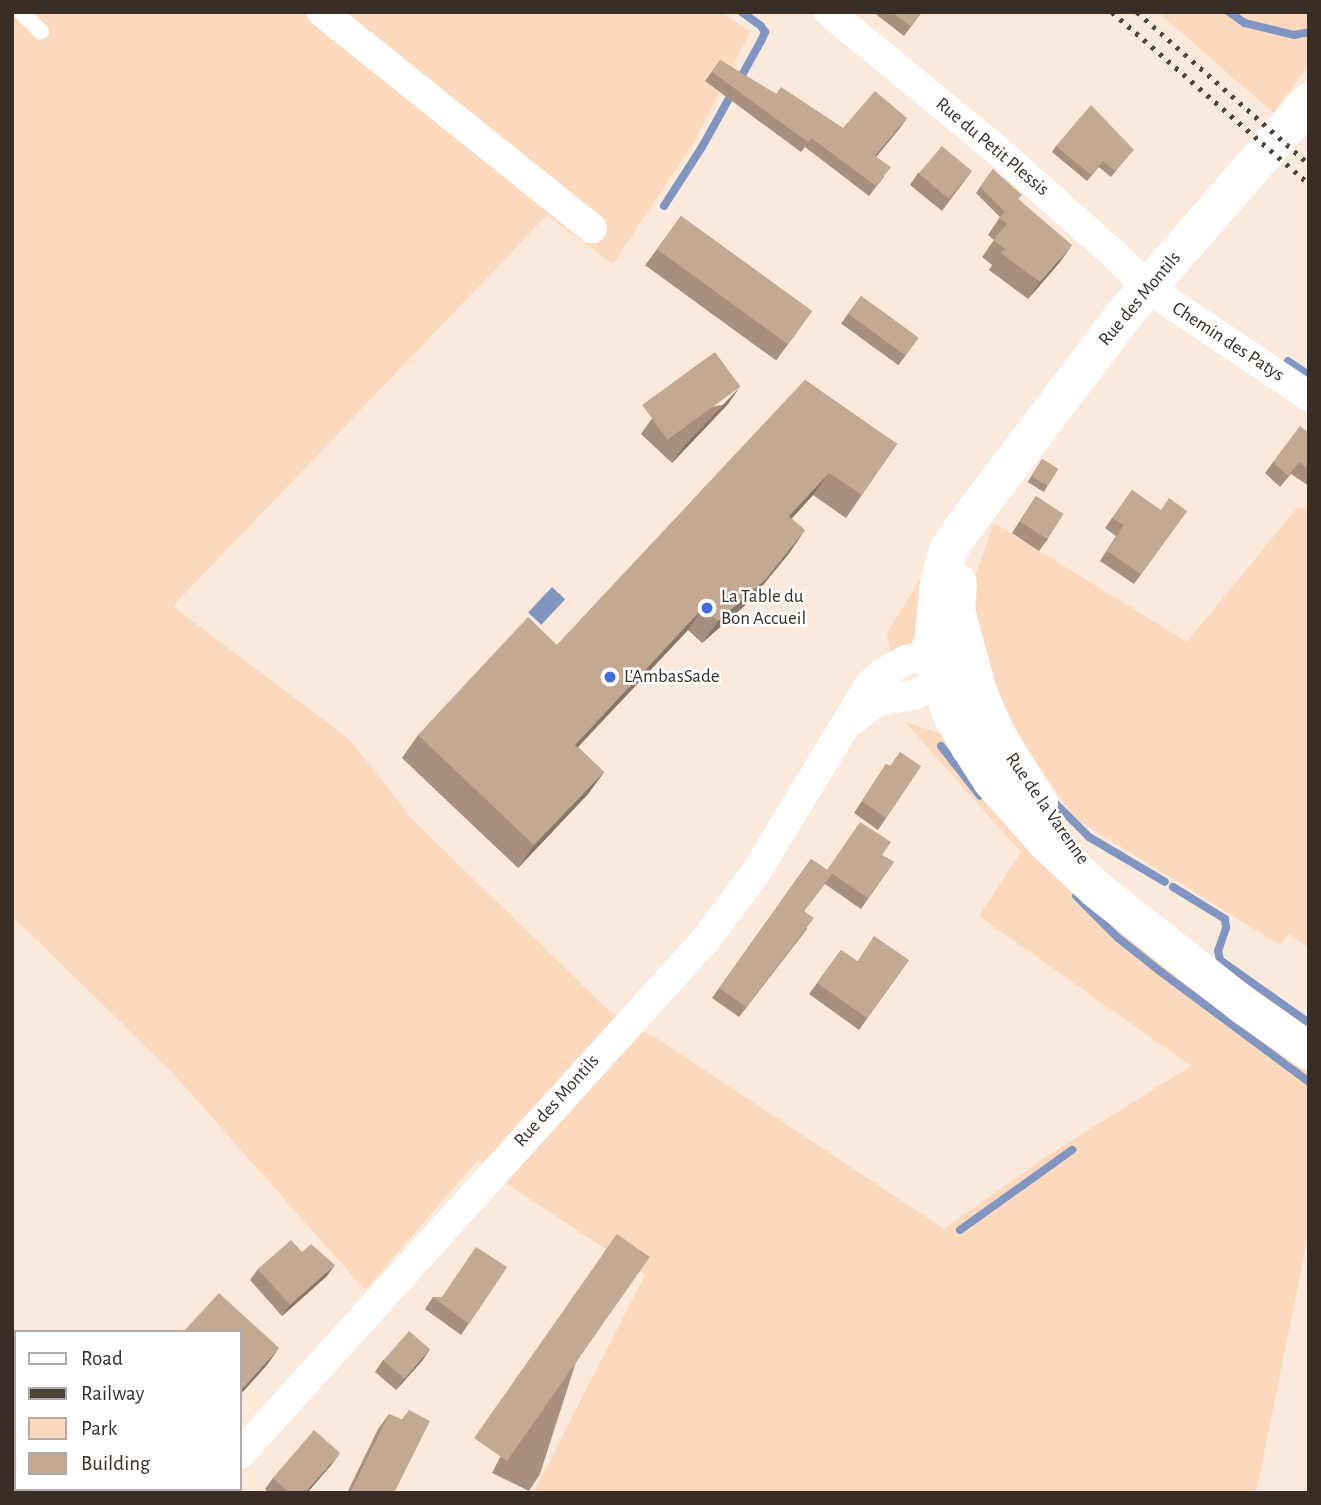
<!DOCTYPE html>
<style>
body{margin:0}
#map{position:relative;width:1321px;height:1505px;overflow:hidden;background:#fbeadc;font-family:"Alegreya Sans",sans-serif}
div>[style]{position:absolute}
.green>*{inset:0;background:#fcd9bc}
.water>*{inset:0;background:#8095c2;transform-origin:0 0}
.stream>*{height:8px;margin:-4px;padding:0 4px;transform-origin:4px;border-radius:4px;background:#8095c2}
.lane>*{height:16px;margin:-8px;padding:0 8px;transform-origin:8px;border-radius:8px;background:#fff}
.street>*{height:30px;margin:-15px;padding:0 15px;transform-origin:15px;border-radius:15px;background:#fff}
.secondary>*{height:38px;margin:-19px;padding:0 19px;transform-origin:19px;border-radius:19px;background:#fff}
.rail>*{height:5px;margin-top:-2.5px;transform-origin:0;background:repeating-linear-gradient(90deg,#4f443a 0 3.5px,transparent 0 10.5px)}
.wall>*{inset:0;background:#a8907e;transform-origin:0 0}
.shaded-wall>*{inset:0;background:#887666}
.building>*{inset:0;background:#c3a892;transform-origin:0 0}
.dots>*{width:19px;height:19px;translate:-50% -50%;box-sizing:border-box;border:4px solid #fff;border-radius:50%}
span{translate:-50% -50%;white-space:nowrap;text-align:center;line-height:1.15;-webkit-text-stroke:5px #fff;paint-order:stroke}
.street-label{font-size:19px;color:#392e25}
.poi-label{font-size:19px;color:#392e25}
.left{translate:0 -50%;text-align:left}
.frame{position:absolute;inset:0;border:14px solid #392e25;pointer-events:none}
.legend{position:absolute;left:14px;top:1330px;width:228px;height:161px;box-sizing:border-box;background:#fff;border:2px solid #b0aba8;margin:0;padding:9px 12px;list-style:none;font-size:21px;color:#392e25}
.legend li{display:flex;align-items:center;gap:14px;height:35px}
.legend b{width:35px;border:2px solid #b0aba8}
</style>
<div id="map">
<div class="green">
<i style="clip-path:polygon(12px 12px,722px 12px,750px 32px,694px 142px,613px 264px,547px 215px,173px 606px,350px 740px,413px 820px,609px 1011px,653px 1036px,944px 1229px,1047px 1156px,1191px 1066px,979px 916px,1021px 852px,905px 722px,942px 734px,1219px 1005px,1309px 1071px,1309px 1231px,1256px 1493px,533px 1493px,645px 1275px,509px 1185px,478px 1160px,365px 1290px,171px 1071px,12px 916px)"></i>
<i style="clip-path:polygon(1158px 12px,1309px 12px,1309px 65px,1273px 113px)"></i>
<i style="clip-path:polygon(1309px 507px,1309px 948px,1289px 934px,1280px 945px,1074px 818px,1022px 742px,991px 680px,972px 605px,973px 582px,994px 523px,1187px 642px,1297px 508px)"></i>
<i style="clip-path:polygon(938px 551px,921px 625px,909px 645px,891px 656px,887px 633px)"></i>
</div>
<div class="water">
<i style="left:552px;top:587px;width:18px;height:35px;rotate:43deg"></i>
</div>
<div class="stream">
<i style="left:1229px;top:12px;width:19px;rotate:35deg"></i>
<i style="left:1245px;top:23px;width:50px;rotate:13.8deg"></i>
<i style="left:1294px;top:35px;width:15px;rotate:-11deg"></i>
<i style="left:664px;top:206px;width:70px;rotate:-57.2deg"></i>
<i style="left:702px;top:147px;width:121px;rotate:-60.9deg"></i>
<i style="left:761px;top:41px;width:10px;rotate:-66deg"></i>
<i style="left:765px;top:32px;width:7px;rotate:-124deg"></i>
<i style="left:761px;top:26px;width:24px;rotate:-144deg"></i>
<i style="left:1288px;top:361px;width:25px;rotate:34deg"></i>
<i style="left:941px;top:746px;width:63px;rotate:52deg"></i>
<i style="left:1052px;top:800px;width:52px;rotate:45deg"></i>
<i style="left:1089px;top:837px;width:88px;rotate:30.6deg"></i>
<i style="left:1173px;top:887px;width:61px;rotate:31.6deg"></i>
<i style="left:1225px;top:919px;width:9px;rotate:84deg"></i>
<i style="left:1226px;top:928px;width:24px;rotate:109deg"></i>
<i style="left:1218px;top:951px;width:9px;rotate:77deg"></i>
<i style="left:1220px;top:960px;width:109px;rotate:35.3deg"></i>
<i style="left:1076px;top:896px;width:58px;rotate:45deg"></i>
<i style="left:1117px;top:937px;width:56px;rotate:38.5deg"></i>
<i style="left:1161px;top:972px;width:184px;rotate:36.6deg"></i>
<i style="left:960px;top:1230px;width:138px;rotate:-35.5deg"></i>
</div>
<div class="lane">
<i style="left:21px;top:12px;width:28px;rotate:44deg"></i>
</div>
<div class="street">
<i style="left:322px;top:12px;width:346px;rotate:38.7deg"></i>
<i style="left:829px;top:12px;width:216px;rotate:39.4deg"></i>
<i style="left:996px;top:149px;width:159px;rotate:41.7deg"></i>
<i style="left:1115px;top:255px;width:47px;rotate:45deg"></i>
<i style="left:1148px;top:288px;width:194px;rotate:33.9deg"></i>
<i style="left:851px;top:721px;width:34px;rotate:-37deg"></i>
<i style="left:878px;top:701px;width:39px;rotate:-10deg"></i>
<i style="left:916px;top:694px;width:21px;rotate:-28deg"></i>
<i style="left:935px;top:684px;width:28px;rotate:-46deg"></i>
<i style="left:240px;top:1454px;width:696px;rotate:-47.85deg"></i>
<i style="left:707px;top:938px;width:80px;rotate:-53.1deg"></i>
<i style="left:755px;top:874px;width:220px;rotate:-58.8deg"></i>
<i style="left:869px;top:686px;width:19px;rotate:-43deg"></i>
<i style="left:883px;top:673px;width:26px;rotate:-29deg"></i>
<i style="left:906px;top:660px;width:26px;rotate:-11deg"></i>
<i style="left:12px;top:1467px;width:4px;rotate:27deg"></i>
<i style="left:66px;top:1489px;width:9px;rotate:27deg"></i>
<i style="left:204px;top:1493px;width:6px;rotate:-45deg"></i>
</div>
<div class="secondary">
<i style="left:1309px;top:102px;width:282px;rotate:131deg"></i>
<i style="left:1124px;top:315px;width:267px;rotate:127.1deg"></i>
<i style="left:963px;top:528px;width:27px;rotate:124deg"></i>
<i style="left:948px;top:550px;width:34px;rotate:105deg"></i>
<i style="left:939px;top:583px;width:72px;rotate:95.6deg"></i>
<i style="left:932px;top:655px;width:63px;rotate:71.6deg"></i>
<i style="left:952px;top:715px;width:37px;rotate:61deg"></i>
<i style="left:970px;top:747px;width:40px;rotate:57.1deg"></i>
<i style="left:992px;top:781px;width:80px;rotate:48.5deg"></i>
<i style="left:1045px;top:841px;width:70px;rotate:43.3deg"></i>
<i style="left:1096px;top:889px;width:189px;rotate:38.3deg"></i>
<i style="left:1244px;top:1006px;width:79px;rotate:34.7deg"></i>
<i style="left:958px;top:583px;width:28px;rotate:94deg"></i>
<i style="left:956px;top:611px;width:84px;rotate:74.8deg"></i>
<i style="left:978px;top:692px;width:46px;rotate:66.8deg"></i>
<i style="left:996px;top:734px;width:82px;rotate:58.4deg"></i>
</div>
<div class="rail">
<i style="left:1112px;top:12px;width:262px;rotate:41.1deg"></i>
<i style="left:1137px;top:12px;width:230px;rotate:41.5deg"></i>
</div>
<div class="wall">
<i style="clip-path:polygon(873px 12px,922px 12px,904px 36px)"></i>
<i style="clip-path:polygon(720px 60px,776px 94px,843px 128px,907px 118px,876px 157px,884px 177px,869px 196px,805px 147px,801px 152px,705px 81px)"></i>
<i style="clip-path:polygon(1056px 146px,1129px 155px,1111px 177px,1099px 167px,1087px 181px,1052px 152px)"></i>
<i style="clip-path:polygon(993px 169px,1018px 200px,1060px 262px,1028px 299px,989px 270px,992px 265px,982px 257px,994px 240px,988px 235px,1000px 217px,976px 193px)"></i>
<i style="clip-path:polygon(972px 171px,942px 211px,910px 185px,918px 173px)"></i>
<i style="left:681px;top:216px;width:162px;height:61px;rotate:36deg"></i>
<i style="left:861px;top:296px;width:71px;height:34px;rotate:36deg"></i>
<i style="clip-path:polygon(805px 380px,897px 444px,846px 518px,813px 495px,792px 518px,790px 552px,750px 601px,702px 643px,688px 630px,578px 747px,604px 772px,588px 794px,518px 868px,402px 758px,418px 735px,557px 645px)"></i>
<i style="clip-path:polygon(728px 404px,672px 463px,641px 434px,653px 417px)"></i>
<i style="clip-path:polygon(1309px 433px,1309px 486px,1291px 474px,1280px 487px,1265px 473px,1273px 462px)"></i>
<i style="left:1042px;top:459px;width:19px;height:27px;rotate:32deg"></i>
<i style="clip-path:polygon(1132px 490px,1160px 510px,1187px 511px,1134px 584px,1100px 561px,1116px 536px,1105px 528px)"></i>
<i style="clip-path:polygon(1036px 496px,1048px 539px,1039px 551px,1012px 533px)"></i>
<i style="clip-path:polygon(886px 764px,890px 766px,921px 766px,878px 830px,854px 813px)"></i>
<i style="clip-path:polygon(882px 855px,894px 862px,861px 909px,825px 884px,804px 911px,807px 929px,739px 1017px,712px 998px,811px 859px,827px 870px)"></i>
<i style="clip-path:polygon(841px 950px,857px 961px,909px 960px,859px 1030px,809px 994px)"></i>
<i style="clip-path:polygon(617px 1234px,540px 1474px,529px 1491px,492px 1473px,605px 1251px)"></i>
<i style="clip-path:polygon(302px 1252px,327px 1276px,282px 1316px,250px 1280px,258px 1269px)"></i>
<i style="clip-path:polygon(507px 1267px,461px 1335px,425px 1309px,433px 1297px,441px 1297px)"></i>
<i style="clip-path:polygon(430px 1349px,422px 1361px,396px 1390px,375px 1372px,383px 1360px)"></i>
<i style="left:12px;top:1387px;width:5px;height:60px;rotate:37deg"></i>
<i style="clip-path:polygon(409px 1410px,394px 1493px,347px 1493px,378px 1429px,389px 1414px,402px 1420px)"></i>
<i style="clip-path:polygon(332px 1464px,307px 1493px,269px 1493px,265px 1489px,273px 1478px)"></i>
<i style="clip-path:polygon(108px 1489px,149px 1489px,148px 1493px,116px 1493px)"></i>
</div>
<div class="shaded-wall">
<i style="clip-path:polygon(907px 118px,900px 128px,869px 165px,875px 156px)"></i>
<i style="clip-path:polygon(1072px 245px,1060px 262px,1028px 299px,1040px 282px)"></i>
<i style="clip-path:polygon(740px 387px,728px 404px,672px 463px,684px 446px)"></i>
<i style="clip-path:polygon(829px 473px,813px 495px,774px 538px,789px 516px)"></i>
<i style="clip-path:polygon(805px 530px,790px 552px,750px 601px,702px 643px,718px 621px)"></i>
<i style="clip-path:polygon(703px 608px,688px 630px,559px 767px,575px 745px)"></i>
<i style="clip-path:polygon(604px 772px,588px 794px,518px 868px,534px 845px)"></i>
<i style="clip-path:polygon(335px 1265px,327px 1276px,282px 1316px,290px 1305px)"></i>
<i style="clip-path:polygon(279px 1348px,267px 1365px,240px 1395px,240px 1391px)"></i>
<i style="clip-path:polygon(430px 1349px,422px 1361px,396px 1390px,404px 1379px)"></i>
<i style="clip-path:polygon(13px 1434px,16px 1435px,16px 1448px,12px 1447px)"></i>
<i style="clip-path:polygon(340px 1453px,332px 1464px,307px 1493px,305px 1493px)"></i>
</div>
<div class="building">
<i style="clip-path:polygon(892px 12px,922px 12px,911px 27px)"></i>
<i style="clip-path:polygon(720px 60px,776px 94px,781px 87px,843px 128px,875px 91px,907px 118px,875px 156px,891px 167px,876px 186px,811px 138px,808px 142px,712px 72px)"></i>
<i style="clip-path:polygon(1091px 105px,1134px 150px,1115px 171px,1103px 161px,1091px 175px,1056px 146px)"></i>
<i style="left:942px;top:146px;width:39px;height:36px;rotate:40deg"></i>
<i style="clip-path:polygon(993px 169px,1022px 195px,1018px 199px,1017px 198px,1005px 212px,980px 187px)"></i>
<i style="clip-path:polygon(1017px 198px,1072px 245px,1040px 282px,1001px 253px,1005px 249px,993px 240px,1007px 224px,999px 218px)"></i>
<i style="left:681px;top:216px;width:162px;height:41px;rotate:36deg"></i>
<i style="left:861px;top:296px;width:71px;height:22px;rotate:36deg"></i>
<i style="left:715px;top:352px;width:43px;height:90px;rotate:54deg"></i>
<i style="clip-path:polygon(805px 380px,897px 444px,862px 495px,829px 473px,789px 516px,805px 530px,766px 579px,718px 621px,703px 608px,575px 745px,604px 772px,534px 845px,418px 735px,528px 617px,557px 645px)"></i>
<i style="clip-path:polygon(1300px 426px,1309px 433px,1309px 469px,1299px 462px,1288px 476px,1273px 462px)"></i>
<i style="left:1042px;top:459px;width:19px;height:20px;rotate:32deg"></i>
<i style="clip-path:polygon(1132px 490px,1161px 510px,1169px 498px,1187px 511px,1141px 574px,1107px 551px,1124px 525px,1112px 518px)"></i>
<i style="left:1036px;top:496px;width:33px;height:30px;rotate:33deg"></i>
<i style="clip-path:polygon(900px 752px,921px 766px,886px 818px,862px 801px,886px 764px,890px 766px)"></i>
<i style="clip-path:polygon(860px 822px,891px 842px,882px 855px,894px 862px,868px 898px,828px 871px,832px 874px,804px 911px,814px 918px,746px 1007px,719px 988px,811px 859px,827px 870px)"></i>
<i style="clip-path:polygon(874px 936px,909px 960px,867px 1018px,817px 983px,841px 950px,857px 962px)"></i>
<i style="left:617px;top:1234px;width:40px;height:249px;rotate:35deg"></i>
<i style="clip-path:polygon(291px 1240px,302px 1252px,311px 1244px,335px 1265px,290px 1305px,258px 1269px)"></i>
<i style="clip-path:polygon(476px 1247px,507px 1267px,469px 1324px,433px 1297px,442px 1297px)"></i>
<i style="clip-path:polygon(219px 1293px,279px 1348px,240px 1391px,240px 1332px,183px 1332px)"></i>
<i style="left:409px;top:1331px;width:28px;height:39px;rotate:41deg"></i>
<i style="clip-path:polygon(12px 1387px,16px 1390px,16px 1418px,12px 1415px)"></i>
<i style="clip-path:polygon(409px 1410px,430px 1421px,394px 1493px,350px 1493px,389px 1414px,403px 1420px)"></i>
<i style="clip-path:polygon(314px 1430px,340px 1453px,305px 1493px,290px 1493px,273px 1478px)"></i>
<i style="clip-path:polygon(139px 1489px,149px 1489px,148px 1493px)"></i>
</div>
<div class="dots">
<i style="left:707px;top:608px;background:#406edf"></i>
<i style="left:610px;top:677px;background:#406edf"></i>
</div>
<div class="street-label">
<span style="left:992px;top:147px;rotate:40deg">Rue du Petit Plessis</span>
<span style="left:1140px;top:299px;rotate:-50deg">Rue des Montils</span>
<span style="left:1228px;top:342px;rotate:33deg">Chemin des Patys</span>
<span style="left:1047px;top:809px;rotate:55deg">Rue de la Varenne</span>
<span style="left:557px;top:1101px;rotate:-48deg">Rue des Montils</span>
</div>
<div class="poi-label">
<span class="left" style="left:721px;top:608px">La Table du<br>Bon Accueil</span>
<span class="left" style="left:624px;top:677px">L'AmbasSade</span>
</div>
<div class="frame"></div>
<ul class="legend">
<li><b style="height:9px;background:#fff"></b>Road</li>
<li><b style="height:9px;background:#4f443a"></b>Railway</li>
<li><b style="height:19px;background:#fcd9bc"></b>Park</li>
<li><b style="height:19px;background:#c3a892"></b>Building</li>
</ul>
</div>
